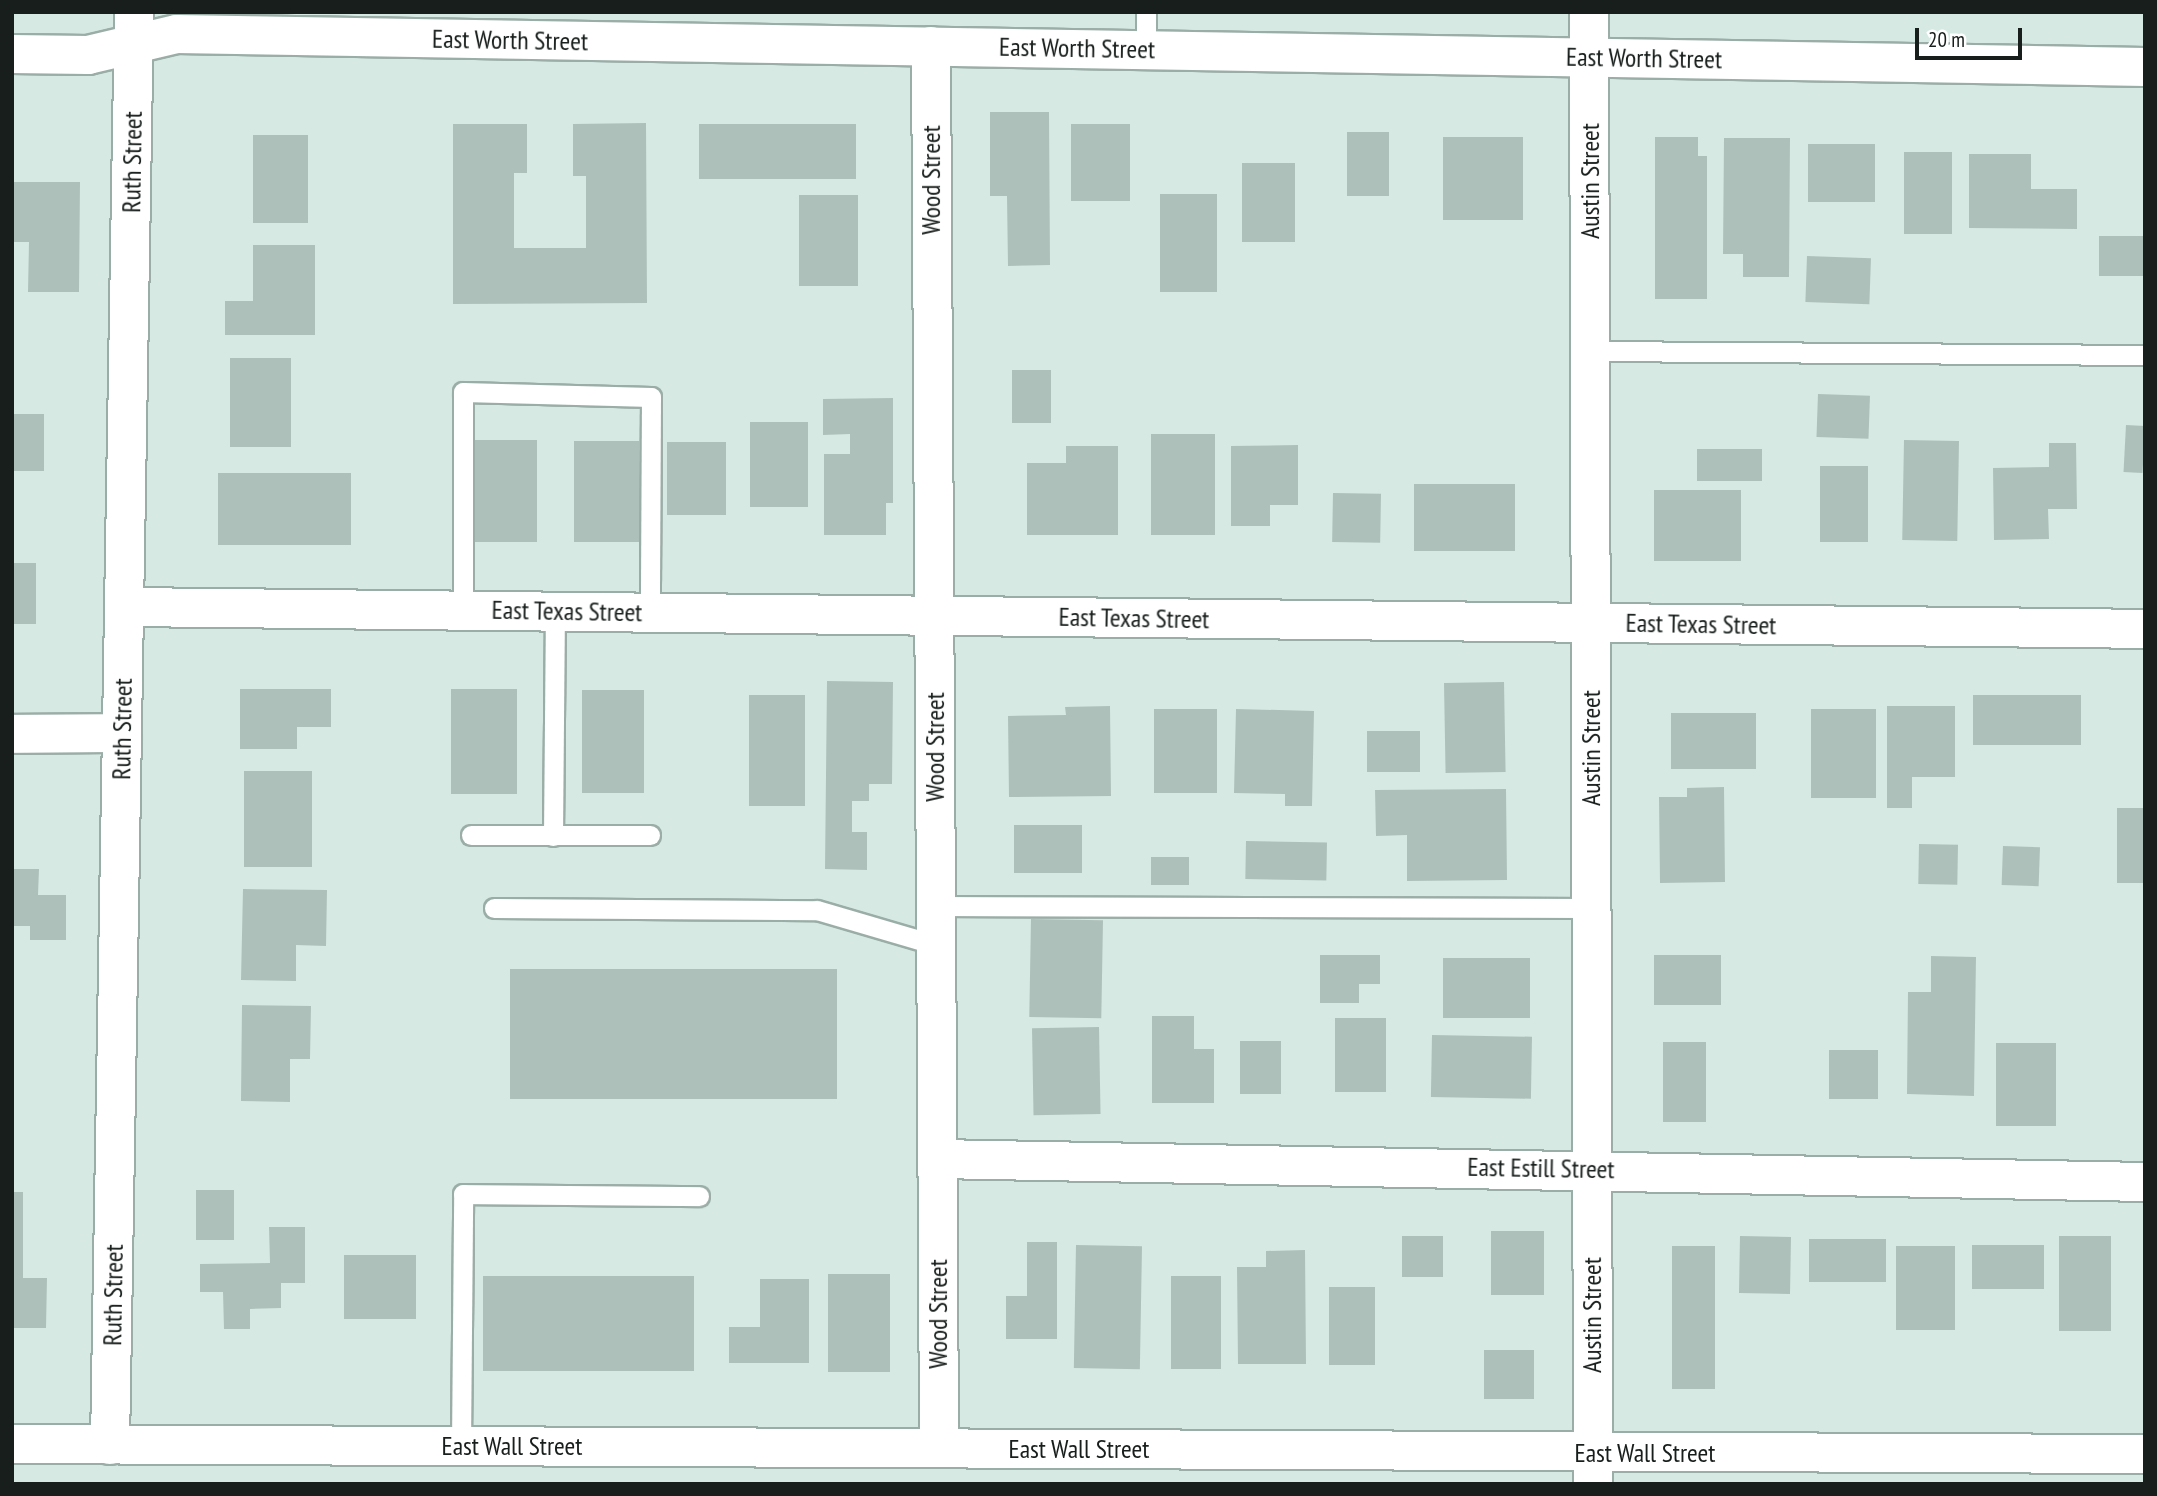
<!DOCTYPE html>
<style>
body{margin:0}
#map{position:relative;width:2157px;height:1496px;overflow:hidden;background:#d6e9e3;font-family:"PT Sans Narrow",sans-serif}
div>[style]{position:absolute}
.building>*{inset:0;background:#aec0ba;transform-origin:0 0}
.roads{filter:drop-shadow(2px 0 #9bada7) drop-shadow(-2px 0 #9bada7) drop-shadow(0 2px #9bada7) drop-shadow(0 -2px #9bada7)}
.service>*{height:19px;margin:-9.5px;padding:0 9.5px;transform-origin:9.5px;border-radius:9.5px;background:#fff}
.minor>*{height:38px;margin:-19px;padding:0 19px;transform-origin:19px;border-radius:19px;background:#fff}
.tertiary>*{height:38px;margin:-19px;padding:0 19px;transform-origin:19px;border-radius:19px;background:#fff}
span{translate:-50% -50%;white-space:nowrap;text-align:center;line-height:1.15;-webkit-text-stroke:7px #fff;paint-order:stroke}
.street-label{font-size:26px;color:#171e1b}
.frame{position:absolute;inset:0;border:14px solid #171e1b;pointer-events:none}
.scale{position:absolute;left:1915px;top:28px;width:107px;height:32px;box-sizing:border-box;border:4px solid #171e1b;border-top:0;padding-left:9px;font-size:21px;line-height:24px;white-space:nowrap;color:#171e1b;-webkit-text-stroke:5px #fff;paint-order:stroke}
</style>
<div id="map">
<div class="building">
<i style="clip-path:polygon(990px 112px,1049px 112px,1050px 265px,1008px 266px,1007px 196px,990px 196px)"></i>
<i style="clip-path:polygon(646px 123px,647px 303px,453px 304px,453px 124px,527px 124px,527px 173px,514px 173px,514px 248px,586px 248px,586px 176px,573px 176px,573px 124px)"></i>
<i style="left:699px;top:124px;width:157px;height:55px"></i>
<i style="left:1071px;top:124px;width:59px;height:77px"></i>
<i style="left:1347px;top:132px;width:42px;height:64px"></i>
<i style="left:253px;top:135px;width:55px;height:88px"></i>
<i style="left:1443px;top:137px;width:80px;height:83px"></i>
<i style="clip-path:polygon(1655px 137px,1698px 137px,1698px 156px,1707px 156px,1707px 299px,1655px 299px)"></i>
<i style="clip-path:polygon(1724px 138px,1790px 138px,1789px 277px,1743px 277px,1743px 254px,1723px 254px)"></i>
<i style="left:1808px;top:144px;width:67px;height:58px"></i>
<i style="left:1904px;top:152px;width:48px;height:82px"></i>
<i style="clip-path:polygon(1969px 154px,2031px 154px,2031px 189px,2077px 189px,2077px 229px,1969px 228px)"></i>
<i style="left:1242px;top:163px;width:53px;height:79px"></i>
<i style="clip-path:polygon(12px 182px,80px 182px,79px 292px,28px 292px,29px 242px,12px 242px)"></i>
<i style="left:1160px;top:194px;width:57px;height:98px"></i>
<i style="left:799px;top:195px;width:59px;height:91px"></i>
<i style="left:2099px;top:236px;width:46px;height:40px"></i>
<i style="clip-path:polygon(253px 245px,315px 245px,315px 335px,225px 335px,225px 301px,253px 301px)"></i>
<i style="left:1807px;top:256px;width:64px;height:46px;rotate:2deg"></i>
<i style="left:230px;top:358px;width:61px;height:89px"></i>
<i style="left:1012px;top:370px;width:39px;height:53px"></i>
<i style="left:1818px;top:394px;width:52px;height:43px;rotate:2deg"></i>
<i style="clip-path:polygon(893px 398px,893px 503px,886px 503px,886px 535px,824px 535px,824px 454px,850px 454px,850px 434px,823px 435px,823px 399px)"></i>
<i style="left:12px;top:414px;width:32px;height:57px"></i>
<i style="left:750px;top:422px;width:58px;height:85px"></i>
<i style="left:2126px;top:425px;width:19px;height:47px;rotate:3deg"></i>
<i style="left:1151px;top:434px;width:64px;height:101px"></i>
<i style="left:471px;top:440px;width:66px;height:102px"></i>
<i style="left:1904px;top:440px;width:55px;height:100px;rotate:1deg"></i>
<i style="left:574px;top:441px;width:65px;height:101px"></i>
<i style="left:667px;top:442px;width:59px;height:73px"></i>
<i style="clip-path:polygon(2049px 443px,2076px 443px,2077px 509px,2048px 509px,2049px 539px,1994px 540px,1993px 468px,2049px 467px)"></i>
<i style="clip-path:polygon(1298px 445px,1298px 505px,1270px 505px,1270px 526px,1231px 526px,1231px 446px)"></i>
<i style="clip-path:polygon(1066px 446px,1118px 446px,1118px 535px,1027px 535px,1027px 463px,1066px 463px)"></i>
<i style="left:1697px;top:449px;width:65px;height:32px"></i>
<i style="left:1820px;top:466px;width:48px;height:76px"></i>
<i style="left:218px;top:473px;width:133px;height:72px"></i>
<i style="left:1414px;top:484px;width:101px;height:67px"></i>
<i style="left:1654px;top:490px;width:87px;height:71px"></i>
<i style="left:1333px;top:493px;width:48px;height:49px;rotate:1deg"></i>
<i style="left:12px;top:563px;width:24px;height:61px"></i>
<i style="clip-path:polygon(827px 681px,893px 682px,892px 784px,869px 784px,869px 801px,852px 801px,852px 832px,867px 832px,867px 870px,825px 869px)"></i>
<i style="left:1504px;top:682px;width:90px;height:60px;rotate:89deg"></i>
<i style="clip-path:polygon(240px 689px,331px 689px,331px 727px,297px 727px,297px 749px,240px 749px)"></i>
<i style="left:451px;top:689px;width:66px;height:105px"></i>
<i style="left:582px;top:690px;width:62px;height:103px"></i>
<i style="left:749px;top:695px;width:56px;height:111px"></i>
<i style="left:1973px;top:695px;width:108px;height:50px"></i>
<i style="clip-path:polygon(1110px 706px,1111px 796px,1009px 797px,1008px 716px,1066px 715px,1065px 707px)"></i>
<i style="clip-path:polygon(1887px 706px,1955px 706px,1955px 777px,1912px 777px,1912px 808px,1887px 808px)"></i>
<i style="left:1154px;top:709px;width:63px;height:84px"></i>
<i style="clip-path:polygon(1236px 709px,1314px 711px,1312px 806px,1285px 806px,1285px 794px,1234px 793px)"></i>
<i style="left:1811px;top:709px;width:65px;height:89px"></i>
<i style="left:1671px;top:713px;width:85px;height:56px"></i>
<i style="left:1367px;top:731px;width:53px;height:41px"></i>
<i style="left:244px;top:771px;width:68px;height:96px"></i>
<i style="clip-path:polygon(1724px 787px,1725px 882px,1660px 883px,1659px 797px,1687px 797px,1687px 788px)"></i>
<i style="clip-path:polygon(1506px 789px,1507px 880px,1407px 881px,1407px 835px,1376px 836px,1375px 790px)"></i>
<i style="left:2117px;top:808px;width:28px;height:75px"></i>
<i style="left:1082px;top:825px;width:48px;height:68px;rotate:90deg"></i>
<i style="left:1246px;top:841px;width:81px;height:38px;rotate:1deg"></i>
<i style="left:1919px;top:844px;width:39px;height:40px;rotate:1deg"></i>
<i style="left:2003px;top:846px;width:37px;height:39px;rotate:2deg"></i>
<i style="left:1151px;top:857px;width:38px;height:28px"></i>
<i style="clip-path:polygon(12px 869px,39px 869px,38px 895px,66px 895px,66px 940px,30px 940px,30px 926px,12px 926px)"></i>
<i style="clip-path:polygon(243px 889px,327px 890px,326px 946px,296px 945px,296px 981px,241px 980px)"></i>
<i style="left:1031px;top:919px;width:72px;height:98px;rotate:1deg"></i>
<i style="clip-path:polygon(1320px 955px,1380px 955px,1380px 984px,1359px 984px,1359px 1003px,1320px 1003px)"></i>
<i style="left:1654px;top:955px;width:67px;height:50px"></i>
<i style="clip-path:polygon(1931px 956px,1976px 957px,1974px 1096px,1907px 1094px,1908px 992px,1931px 992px)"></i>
<i style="left:1443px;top:958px;width:87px;height:60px"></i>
<i style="left:837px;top:969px;width:130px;height:327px;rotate:90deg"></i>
<i style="clip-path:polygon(242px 1005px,311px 1006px,310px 1059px,290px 1059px,290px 1102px,241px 1101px)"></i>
<i style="clip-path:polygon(1152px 1016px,1194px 1016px,1194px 1049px,1214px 1049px,1214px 1103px,1152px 1103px)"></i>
<i style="left:1335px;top:1018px;width:51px;height:74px"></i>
<i style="left:1099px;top:1027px;width:87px;height:67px;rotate:89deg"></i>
<i style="left:1432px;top:1035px;width:100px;height:62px;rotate:1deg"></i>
<i style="left:1240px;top:1041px;width:41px;height:53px"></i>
<i style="left:1663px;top:1042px;width:43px;height:80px"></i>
<i style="left:1996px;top:1043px;width:60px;height:83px"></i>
<i style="left:1829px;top:1050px;width:49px;height:49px"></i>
<i style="left:196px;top:1190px;width:38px;height:50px"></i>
<i style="clip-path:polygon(12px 1192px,23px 1192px,23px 1278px,47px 1278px,46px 1328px,12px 1328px)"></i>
<i style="clip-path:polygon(269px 1227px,305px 1227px,305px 1283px,281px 1283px,281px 1308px,250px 1309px,250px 1329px,224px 1329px,223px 1292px,200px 1292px,200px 1264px,270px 1263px)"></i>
<i style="left:1491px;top:1231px;width:53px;height:64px"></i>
<i style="left:1402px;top:1236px;width:41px;height:41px"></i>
<i style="left:1740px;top:1236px;width:51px;height:57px;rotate:1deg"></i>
<i style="left:2059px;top:1236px;width:52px;height:95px"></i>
<i style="left:1809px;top:1239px;width:77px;height:43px"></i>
<i style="clip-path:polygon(1027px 1242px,1057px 1242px,1057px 1339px,1006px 1339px,1006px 1296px,1027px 1296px)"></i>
<i style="left:1076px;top:1245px;width:66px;height:123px;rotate:1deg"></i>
<i style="left:1972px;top:1245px;width:72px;height:44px"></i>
<i style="left:1672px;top:1246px;width:43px;height:143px"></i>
<i style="left:1896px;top:1246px;width:59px;height:84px"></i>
<i style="clip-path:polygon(1305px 1250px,1306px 1364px,1238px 1364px,1237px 1267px,1266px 1267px,1266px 1251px)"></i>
<i style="left:344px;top:1255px;width:72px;height:64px"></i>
<i style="left:828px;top:1274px;width:62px;height:98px"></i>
<i style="left:483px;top:1276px;width:211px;height:95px"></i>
<i style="left:1171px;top:1276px;width:50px;height:93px"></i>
<i style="clip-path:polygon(760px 1279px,809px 1279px,809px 1363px,729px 1363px,729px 1327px,760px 1327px)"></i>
<i style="left:1329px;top:1287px;width:46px;height:78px"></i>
<i style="left:1484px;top:1350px;width:50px;height:49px"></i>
</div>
<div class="roads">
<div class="service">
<i style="left:1146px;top:49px;width:37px;rotate:-90deg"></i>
<i style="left:1590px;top:351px;width:555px;rotate:0.41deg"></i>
<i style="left:463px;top:610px;width:218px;rotate:-90deg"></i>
<i style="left:463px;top:392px;width:188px;rotate:1.5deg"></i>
<i style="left:651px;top:397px;width:216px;rotate:90.3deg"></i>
<i style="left:471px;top:835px;width:179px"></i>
<i style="left:553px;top:836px;width:225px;rotate:-89.5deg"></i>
<i style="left:936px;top:906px;width:655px;rotate:0.17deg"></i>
<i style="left:494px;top:908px;width:323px;rotate:0.4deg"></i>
<i style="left:817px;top:910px;width:124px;rotate:16.4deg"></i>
<i style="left:461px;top:1446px;width:252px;rotate:-89.5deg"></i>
<i style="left:463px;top:1194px;width:236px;rotate:0.5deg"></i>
</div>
<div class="minor">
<i style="left:1589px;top:12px;width:1472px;rotate:89.84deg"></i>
<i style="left:931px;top:46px;width:1402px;rotate:89.67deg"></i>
<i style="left:12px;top:54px;width:76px;rotate:0.8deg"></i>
<i style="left:88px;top:55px;width:91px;rotate:-13.3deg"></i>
<i style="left:177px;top:34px;width:1968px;rotate:0.96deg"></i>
<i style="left:124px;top:607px;width:2021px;rotate:0.62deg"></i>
<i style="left:12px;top:734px;width:110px;rotate:-0.5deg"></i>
<i style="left:937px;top:1159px;width:1208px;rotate:1.09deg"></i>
<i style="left:110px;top:1445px;width:1433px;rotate:-89.04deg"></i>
</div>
<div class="tertiary">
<i style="left:12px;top:1444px;width:2133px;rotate:0.27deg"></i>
</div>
</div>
<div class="street-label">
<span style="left:510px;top:40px;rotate:1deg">East Worth Street</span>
<span style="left:1077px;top:48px;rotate:1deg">East Worth Street</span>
<span style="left:1644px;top:58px;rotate:1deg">East Worth Street</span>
<span style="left:132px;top:162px;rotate:-89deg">Ruth Street</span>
<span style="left:931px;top:180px;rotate:-90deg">Wood Street</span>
<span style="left:1590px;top:181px;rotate:-90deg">Austin Street</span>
<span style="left:567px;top:611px;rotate:1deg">East Texas Street</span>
<span style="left:1134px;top:618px;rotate:1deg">East Texas Street</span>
<span style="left:1701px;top:624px;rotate:1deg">East Texas Street</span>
<span style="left:122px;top:729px;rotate:-89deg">Ruth Street</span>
<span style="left:935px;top:747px;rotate:-90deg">Wood Street</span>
<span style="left:1591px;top:748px;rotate:-90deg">Austin Street</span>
<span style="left:1541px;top:1168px;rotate:1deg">East Estill Street</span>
<span style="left:113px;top:1295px;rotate:-89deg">Ruth Street</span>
<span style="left:938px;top:1314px;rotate:-90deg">Wood Street</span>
<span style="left:1592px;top:1315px;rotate:-90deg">Austin Street</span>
<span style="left:512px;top:1446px">East Wall Street</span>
<span style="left:1079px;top:1449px">East Wall Street</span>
<span style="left:1645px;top:1453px">East Wall Street</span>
</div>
<div class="frame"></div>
<div class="scale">20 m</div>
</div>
